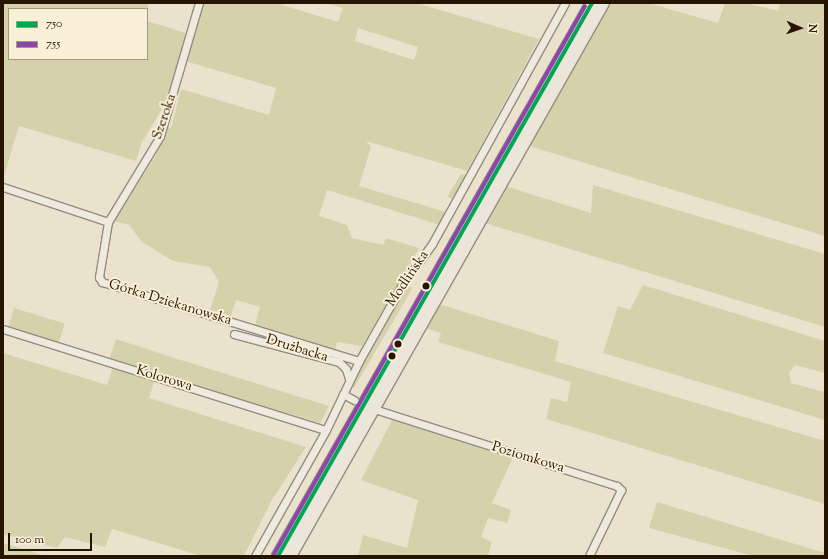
<!DOCTYPE html>
<meta charset="utf-8">
<style>
body{margin:0}
#map{position:relative;width:828px;height:559px;overflow:hidden;background:#ebe2ce;font-family:"Sorts Mill Goudy",serif}
div>[style]{position:absolute}
.green>*{inset:0;background:#d5d1ab;transform-origin:0 0}
.roads{filter:drop-shadow(1px 0 #948c7f) drop-shadow(-1px 0 #948c7f) drop-shadow(0 1px #948c7f) drop-shadow(0 -1px #948c7f)}
.street>*{height:7px;margin:-3.5px;padding:0 3.5px;transform-origin:3.5px;border-radius:3.5px;background:#eeeadf}
.highway>*{height:12px;margin:-6px;padding:0 6px;transform-origin:6px;border-radius:6px;background:#ebe5da}
.bus-1>*{height:4px;margin:-2px;padding:0 2px;transform-origin:2px;border-radius:2px;background:#00a651}
.bus-2>*{height:4px;margin:-2px;padding:0 2px;transform-origin:2px;border-radius:2px;background:#8e44ad}
.dots>*{width:11px;height:11px;translate:-50% -50%;box-sizing:border-box;border:2px solid #faefd7;border-radius:50%}
span{translate:-50% -50%;white-space:nowrap;text-align:center;line-height:1.15;-webkit-text-stroke:4px #faefd7;paint-order:stroke}
.street-label{font-size:14px;color:#261300}
.frame{position:absolute;inset:0;border:4px solid #261300;pointer-events:none}
.legend{position:absolute;left:8px;top:8px;width:140px;height:52px;box-sizing:border-box;background:#faefd7;border:1px solid #a59781;margin:0;padding:5px 7px;list-style:none;font-size:12px;color:#261300}
.legend li{display:flex;align-items:center;gap:8px;height:20px}
.legend b{width:20px;border:1px solid #a59781}
.north{position:absolute;left:780px;top:8px;width:40px;height:40px;-webkit-text-stroke:3px #faefd7;paint-order:stroke;rotate:92deg;font-size:11px;font-weight:700;line-height:16px;text-align:center;color:#261300}
.north::after{content:'';display:block;margin:auto;width:14px;height:18px;background:#261300;clip-path:polygon(50% 0,100% 100%,50% 72%,0 100%)}
.scale{position:absolute;left:8px;top:533px;width:84px;height:18px;box-sizing:border-box;border:2px solid #261300;border-top:0;padding-left:5px;font-size:12px;line-height:14px;white-space:nowrap;color:#261300;-webkit-text-stroke:3px #faefd7;paint-order:stroke}
</style>
<div id="map">
<div class="green">
<i style="clip-path:polygon(3px 3px,149px 3px,147px 9px,9px 9px,9px 59px,147px 59px,147px 21px,186px 33px,167px 101px,142px 142px,136px 161px,19px 126px,3px 179px)"></i>
<i style="clip-path:polygon(evenodd,203px 3px,276px 3px,338px 22px,343px 8px,326px 3px,416px 3px,539px 39px,467px 171px,366px 141px,371px 147px,359px 186px,446px 212px,440px 225px,327px 190px,319px 216px,347px 225px,352px 238px,383px 245px,386px 238px,419px 248px,362px 346px,337px 342px,335px 350px,255px 325px,260px 307px,236px 300px,231px 316px,210px 310px,219px 282px,210px 267px,173px 261px,142px 242px,129px 225px,114px 221px,155px 157px,168px 127px,171px 128px,181px 89px,269px 115px,276px 88px,185px 61px,203px 3px,358px 28px,418px 47px,414px 60px,355px 41px,358px 28px)"></i>
<i style="clip-path:polygon(608px 3px,648px 3px,718px 23px,725px 3px,745px 3px,778px 11px,780px 3px,825px 3px,825px 236px,529px 146px)"></i>
<i style="clip-path:polygon(461px 174px,466px 175px,453px 199px,447px 197px)"></i>
<i style="clip-path:polygon(593px 185px,825px 254px,825px 327px,485px 223px,505px 186px,591px 213px)"></i>
<i style="clip-path:polygon(406px 285px,412px 288px,408px 296px,354px 388px,350px 381px)"></i>
<i style="clip-path:polygon(643px 285px,825px 341px,825px 373px,795px 365px,789px 373px,791px 383px,825px 392px,825px 420px,603px 353px,618px 306px,630px 310px)"></i>
<i style="clip-path:polygon(439px 304px,559px 341px,555px 361px,825px 441px,825px 504px,546px 419px,551px 398px,567px 402px,571px 382px,438px 342px,441px 333px,425px 328px)"></i>
<i style="left:14px;top:308px;width:53px;height:21px;rotate:17deg"></i>
<i style="clip-path:polygon(116px 339px,168px 356px,329px 406px,320px 423px,109px 360px)"></i>
<i style="clip-path:polygon(3px 353px,107px 385px,113px 367px,155px 379px,149px 398px,306px 447px,272px 500px,244px 556px,201px 556px,112px 529px,105px 547px,65px 537px,57px 548px,3px 534px)"></i>
<i style="clip-path:polygon(356px 408px,274px 556px,270px 556px,347px 421px)"></i>
<i style="clip-path:polygon(392px 420px,513px 457px,492px 503px,511px 510px,507px 523px,488px 518px,481px 537px,492px 542px,488px 556px,358px 556px,363px 535px,407px 548px,418px 500px,361px 480px)"></i>
<i style="clip-path:polygon(657px 502px,825px 553px,825px 556px,753px 556px,649px 528px)"></i>
<i style="clip-path:polygon(3px 543px,46px 556px,3px 556px)"></i>
</div>
<div class="roads">
<div class="street">
<i style="left:3px;top:187px;width:111px;rotate:18.4deg"></i>
<i style="left:108px;top:222px;width:56px;rotate:99.3deg"></i>
<i style="left:99px;top:277px;width:6px;rotate:59deg"></i>
<i style="left:102px;top:282px;width:269px;rotate:17.1deg"></i>
<i style="left:108px;top:222px;width:100px;rotate:-58.8deg"></i>
<i style="left:160px;top:136px;width:139px;rotate:-73.7deg"></i>
<i style="left:3px;top:329px;width:338px;rotate:17.4deg"></i>
<i style="left:234px;top:334px;width:109px;rotate:14.9deg"></i>
<i style="left:339px;top:362px;width:10px;rotate:45deg"></i>
<i style="left:346px;top:369px;width:10px;rotate:73deg"></i>
<i style="left:343px;top:394px;width:13px;rotate:29deg"></i>
<i style="left:371px;top:408px;width:258px;rotate:17.6deg"></i>
<i style="left:617px;top:486px;width:6px;rotate:45deg"></i>
<i style="left:621px;top:490px;width:73px;rotate:115.9deg"></i>
<i style="left:255px;top:556px;width:145px;rotate:-60.6deg"></i>
<i style="left:326px;top:430px;width:76px;rotate:-64.4deg"></i>
<i style="left:359px;top:361px;width:87px;rotate:-60.5deg"></i>
<i style="left:402px;top:285px;width:51px;rotate:-53.8deg"></i>
<i style="left:432px;top:244px;width:275px;rotate:-61.1deg"></i>
</div>
<div class="highway">
<i style="left:278px;top:556px;width:636px;rotate:-60.41deg"></i>
<i style="left:290px;top:556px;width:635px;rotate:-60.49deg"></i>
</div>
</div>
<div class="bus-1">
<i style="left:278px;top:556px;width:636px;rotate:-60.41deg"></i>
</div>
<div class="bus-2">
<i style="left:273px;top:556px;width:632px;rotate:-60.43deg"></i>
</div>
<div class="dots">
<i style="left:426px;top:286px;background:#261300"></i>
<i style="left:398px;top:344px;background:#261300"></i>
<i style="left:392px;top:356px;background:#261300"></i>
</div>
<div class="street-label">
<span style="left:165px;top:117px;rotate:-71deg">Szeroka</span>
<span style="left:408px;top:279px;rotate:-56deg">Modlińska</span>
<span style="left:170px;top:303px;rotate:17deg">Górka Dziekanowska</span>
<span style="left:297px;top:349px;rotate:17deg">Drużbacka</span>
<span style="left:164px;top:379px;rotate:17deg">Kolorowa</span>
<span style="left:528px;top:458px;rotate:17deg">Poziomkowa</span>
</div>
<div class="frame"></div>
<ul class="legend">
<li><b style="height:5px;background:#00a651"></b>750</li>
<li><b style="height:5px;background:#8e44ad"></b>755</li>
</ul>
<div class="north">N</div>
<div class="scale">100 m</div>
</div>
